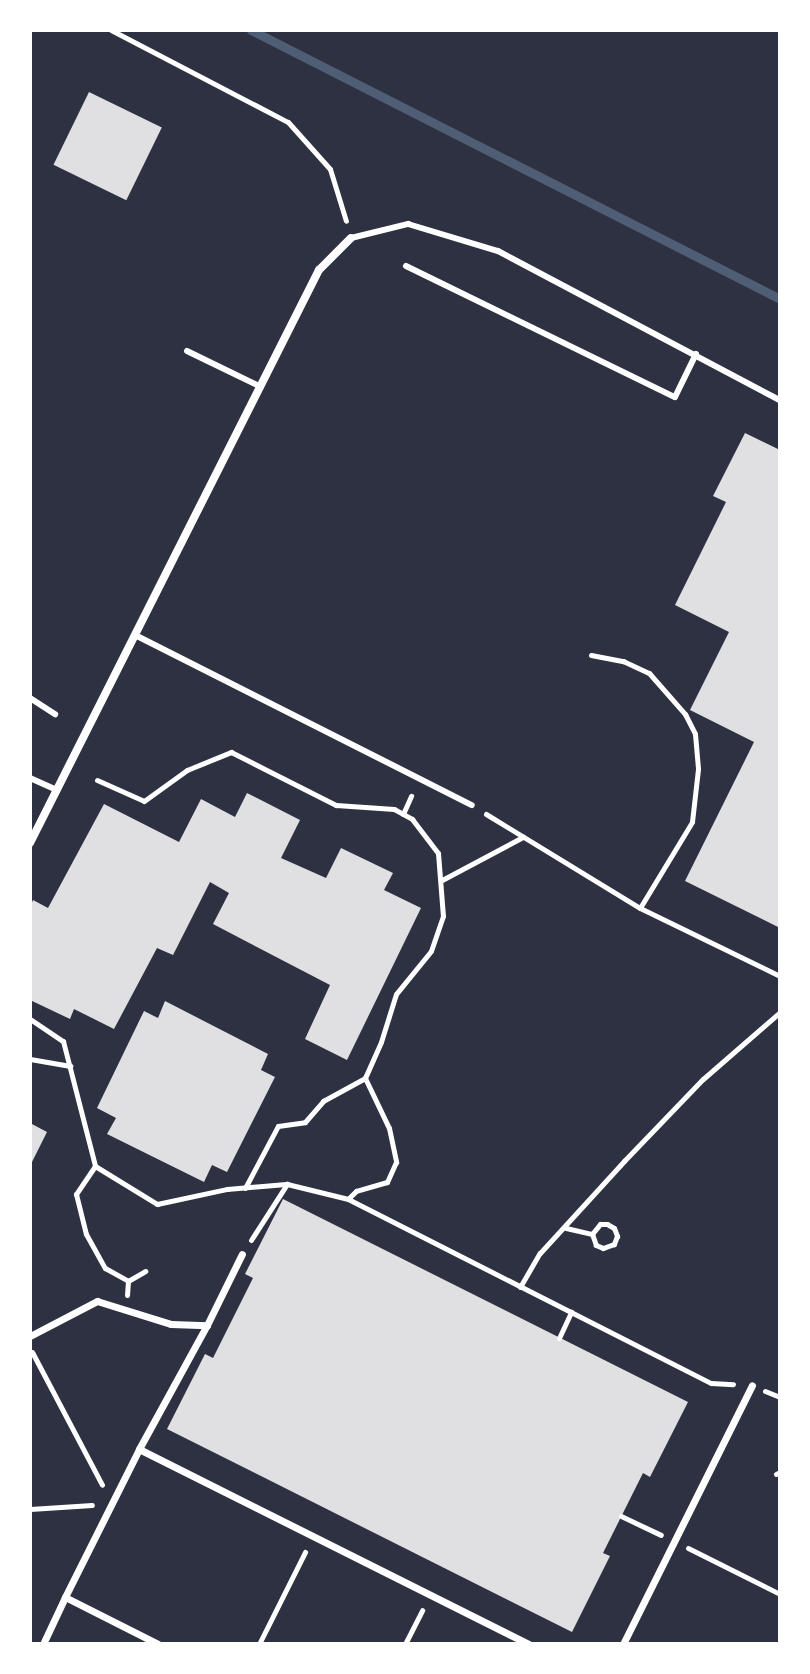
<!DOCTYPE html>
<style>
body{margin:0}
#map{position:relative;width:810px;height:1674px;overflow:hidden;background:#2d3142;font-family:"Source Sans 3",sans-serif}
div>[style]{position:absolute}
.stream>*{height:9px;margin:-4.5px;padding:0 4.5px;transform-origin:4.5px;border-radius:4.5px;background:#4f5d75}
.building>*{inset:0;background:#e0e0e3;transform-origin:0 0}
.path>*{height:5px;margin:-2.5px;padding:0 2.5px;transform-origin:2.5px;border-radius:2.5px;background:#fff}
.service>*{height:6px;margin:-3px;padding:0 3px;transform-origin:3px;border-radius:3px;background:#fff}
.pedestrian>*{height:7px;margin:-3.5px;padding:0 3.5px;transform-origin:3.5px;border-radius:3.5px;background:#fff}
.minor>*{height:8px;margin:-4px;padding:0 4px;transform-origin:4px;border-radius:4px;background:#fff}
span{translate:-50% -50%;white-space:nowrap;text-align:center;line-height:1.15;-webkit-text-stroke:7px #fff;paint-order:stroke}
.frame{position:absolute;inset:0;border:32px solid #fff;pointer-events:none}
</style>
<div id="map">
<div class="stream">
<i style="left:251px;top:30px;width:593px;rotate:26.95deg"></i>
</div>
<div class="building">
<i style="left:89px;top:92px;width:81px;height:81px;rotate:26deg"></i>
<i style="clip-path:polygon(745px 433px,780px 450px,780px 928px,685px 881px,754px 742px,690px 710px,729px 632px,675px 605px,726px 502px,713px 496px)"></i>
<i style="clip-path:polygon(247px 793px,300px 820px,281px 858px,326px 878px,341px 848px,393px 873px,384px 890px,421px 908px,347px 1060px,305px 1039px,330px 985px,213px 924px,229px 893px,210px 882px,173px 955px,157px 948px,114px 1029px,74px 1009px,70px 1019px,30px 1000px,30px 907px,33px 900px,48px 908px,104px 804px,179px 842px,201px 799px,235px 817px)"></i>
<i style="clip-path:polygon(165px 1001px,268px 1054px,261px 1070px,275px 1077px,227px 1172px,212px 1165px,204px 1182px,107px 1134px,116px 1118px,97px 1108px,144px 1011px,158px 1018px)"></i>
<i style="clip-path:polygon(30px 1123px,47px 1132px,30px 1166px)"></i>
<i style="clip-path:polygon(283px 1199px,688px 1402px,650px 1477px,643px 1473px,603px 1553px,610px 1556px,572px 1632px,167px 1429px,205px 1354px,213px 1358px,253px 1278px,245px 1274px)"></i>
</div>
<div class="path">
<i style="left:111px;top:30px;width:199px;rotate:27.5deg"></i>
<i style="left:288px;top:122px;width:63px;rotate:48.2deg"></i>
<i style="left:330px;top:169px;width:54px;rotate:72.9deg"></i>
<i style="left:591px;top:655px;width:33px;rotate:11deg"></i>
<i style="left:623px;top:661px;width:29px;rotate:25deg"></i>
<i style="left:649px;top:673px;width:55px;rotate:48.7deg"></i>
<i style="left:685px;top:714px;width:22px;rotate:63deg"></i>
<i style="left:695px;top:734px;width:35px;rotate:85deg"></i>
<i style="left:698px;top:769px;width:53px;rotate:96.5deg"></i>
<i style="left:692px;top:822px;width:100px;rotate:121.2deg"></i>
<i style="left:97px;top:780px;width:51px;rotate:24.1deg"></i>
<i style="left:144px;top:801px;width:53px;rotate:-35.8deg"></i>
<i style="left:187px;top:770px;width:48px;rotate:-22.2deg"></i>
<i style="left:231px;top:752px;width:118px;rotate:26.8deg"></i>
<i style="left:336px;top:805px;width:58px;rotate:3.9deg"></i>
<i style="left:394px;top:809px;width:21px;rotate:29deg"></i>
<i style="left:412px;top:819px;width:43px;rotate:52.6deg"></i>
<i style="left:438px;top:853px;width:63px;rotate:85.5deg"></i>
<i style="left:443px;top:916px;width:37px;rotate:109deg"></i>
<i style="left:431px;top:951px;width:55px;rotate:129.1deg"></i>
<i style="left:396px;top:994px;width:50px;rotate:107.4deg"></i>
<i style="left:381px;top:1042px;width:39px;rotate:114deg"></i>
<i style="left:365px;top:1078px;width:55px;rotate:64.4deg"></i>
<i style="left:389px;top:1128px;width:35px;rotate:78deg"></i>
<i style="left:396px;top:1162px;width:22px;rotate:114deg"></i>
<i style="left:387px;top:1182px;width:32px;rotate:164deg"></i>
<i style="left:356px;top:1191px;width:11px;rotate:135deg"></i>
<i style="left:403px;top:814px;width:20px;rotate:-66deg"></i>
<i style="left:486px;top:814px;width:180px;rotate:31.4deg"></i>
<i style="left:640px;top:908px;width:156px;rotate:25.9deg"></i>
<i style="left:442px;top:880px;width:92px;rotate:-28deg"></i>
<i style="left:30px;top:1019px;width:40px;rotate:34deg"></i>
<i style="left:63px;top:1041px;width:129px;rotate:75.6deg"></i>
<i style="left:95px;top:1166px;width:73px;rotate:31.5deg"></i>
<i style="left:157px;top:1204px;width:72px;rotate:-12.1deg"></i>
<i style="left:227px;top:1189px;width:59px;rotate:-4.8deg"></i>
<i style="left:30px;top:1059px;width:41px;rotate:9.9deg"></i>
<i style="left:95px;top:1166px;width:34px;rotate:124deg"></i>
<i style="left:76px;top:1194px;width:41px;rotate:76deg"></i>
<i style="left:86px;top:1234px;width:39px;rotate:61deg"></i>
<i style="left:105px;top:1268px;width:26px;rotate:29deg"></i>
<i style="left:128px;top:1281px;width:14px;rotate:94deg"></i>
<i style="left:245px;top:1188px;width:70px;rotate:-62deg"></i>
<i style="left:278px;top:1126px;width:27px;rotate:-8deg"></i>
<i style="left:305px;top:1122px;width:28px;rotate:-49deg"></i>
<i style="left:323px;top:1101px;width:48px;rotate:-28.7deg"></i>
<i style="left:566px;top:1228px;width:27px;rotate:13deg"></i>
<i style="left:592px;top:1234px;width:13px;rotate:-51deg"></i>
<i style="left:600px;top:1224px;width:7px"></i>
<i style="left:607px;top:1224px;width:8px;rotate:30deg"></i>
<i style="left:614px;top:1228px;width:9px;rotate:69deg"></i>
<i style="left:617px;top:1236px;width:9px;rotate:111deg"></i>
<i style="left:614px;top:1244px;width:12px;rotate:160deg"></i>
<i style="left:603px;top:1248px;width:8px;rotate:-157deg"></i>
<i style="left:596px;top:1245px;width:12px;rotate:-110deg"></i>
<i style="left:251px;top:1240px;width:67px;rotate:-57.3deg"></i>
<i style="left:287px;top:1184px;width:63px;rotate:13.8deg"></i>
<i style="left:348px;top:1199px;width:407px;rotate:26.9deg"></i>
<i style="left:711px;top:1383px;width:22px;rotate:3deg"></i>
<i style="left:128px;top:1281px;width:20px;rotate:-30deg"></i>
<i style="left:520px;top:1287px;width:39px;rotate:-60deg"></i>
<i style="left:540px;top:1253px;width:125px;rotate:-47.6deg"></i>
<i style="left:624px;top:1161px;width:114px;rotate:-46.1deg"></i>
<i style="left:703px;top:1079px;width:102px;rotate:-41deg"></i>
<i style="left:559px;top:1338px;width:29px;rotate:-65deg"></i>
<i style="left:32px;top:1352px;width:150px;rotate:62.2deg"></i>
<i style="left:765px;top:1391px;width:16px;rotate:22deg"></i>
<i style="left:776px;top:1474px;width:4px;rotate:-27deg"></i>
<i style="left:30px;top:1509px;width:62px;rotate:-3.7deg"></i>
<i style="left:621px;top:1516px;width:44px;rotate:25.4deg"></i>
<i style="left:688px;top:1548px;width:103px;rotate:26.6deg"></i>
<i style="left:259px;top:1644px;width:103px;rotate:-63.4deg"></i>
<i style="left:405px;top:1644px;width:38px;rotate:-63deg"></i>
</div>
<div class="service">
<i style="left:351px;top:238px;width:59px;rotate:-13.8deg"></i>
<i style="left:408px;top:224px;width:94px;rotate:16.7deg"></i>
<i style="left:498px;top:251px;width:319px;rotate:27.9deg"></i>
<i style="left:406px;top:266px;width:299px;rotate:26deg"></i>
<i style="left:675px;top:397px;width:48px;rotate:-64deg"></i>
<i style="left:187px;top:351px;width:82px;rotate:25.9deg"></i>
<i style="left:137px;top:636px;width:375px;rotate:26.8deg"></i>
<i style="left:30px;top:698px;width:30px;rotate:33deg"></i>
<i style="left:30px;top:778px;width:30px;rotate:24deg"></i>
</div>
<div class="pedestrian">
<i style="left:30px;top:1336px;width:76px;rotate:-27.6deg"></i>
<i style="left:97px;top:1301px;width:77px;rotate:17.3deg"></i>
<i style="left:171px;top:1324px;width:36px;rotate:2deg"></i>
<i style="left:207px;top:1325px;width:79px;rotate:-63.8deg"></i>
<i style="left:139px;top:1449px;width:141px;rotate:-61.3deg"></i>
<i style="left:65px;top:1597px;width:165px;rotate:-63.4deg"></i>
<i style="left:139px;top:1449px;width:436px;rotate:26.6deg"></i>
<i style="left:43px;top:1644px;width:52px;rotate:-64.9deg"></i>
<i style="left:65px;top:1597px;width:104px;rotate:26.8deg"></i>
<i style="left:623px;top:1644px;width:289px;rotate:-63.5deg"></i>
</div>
<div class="minor">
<i style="left:30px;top:843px;width:642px;rotate:-63.24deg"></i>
<i style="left:319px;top:270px;width:45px;rotate:-45deg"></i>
</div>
<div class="frame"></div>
</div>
